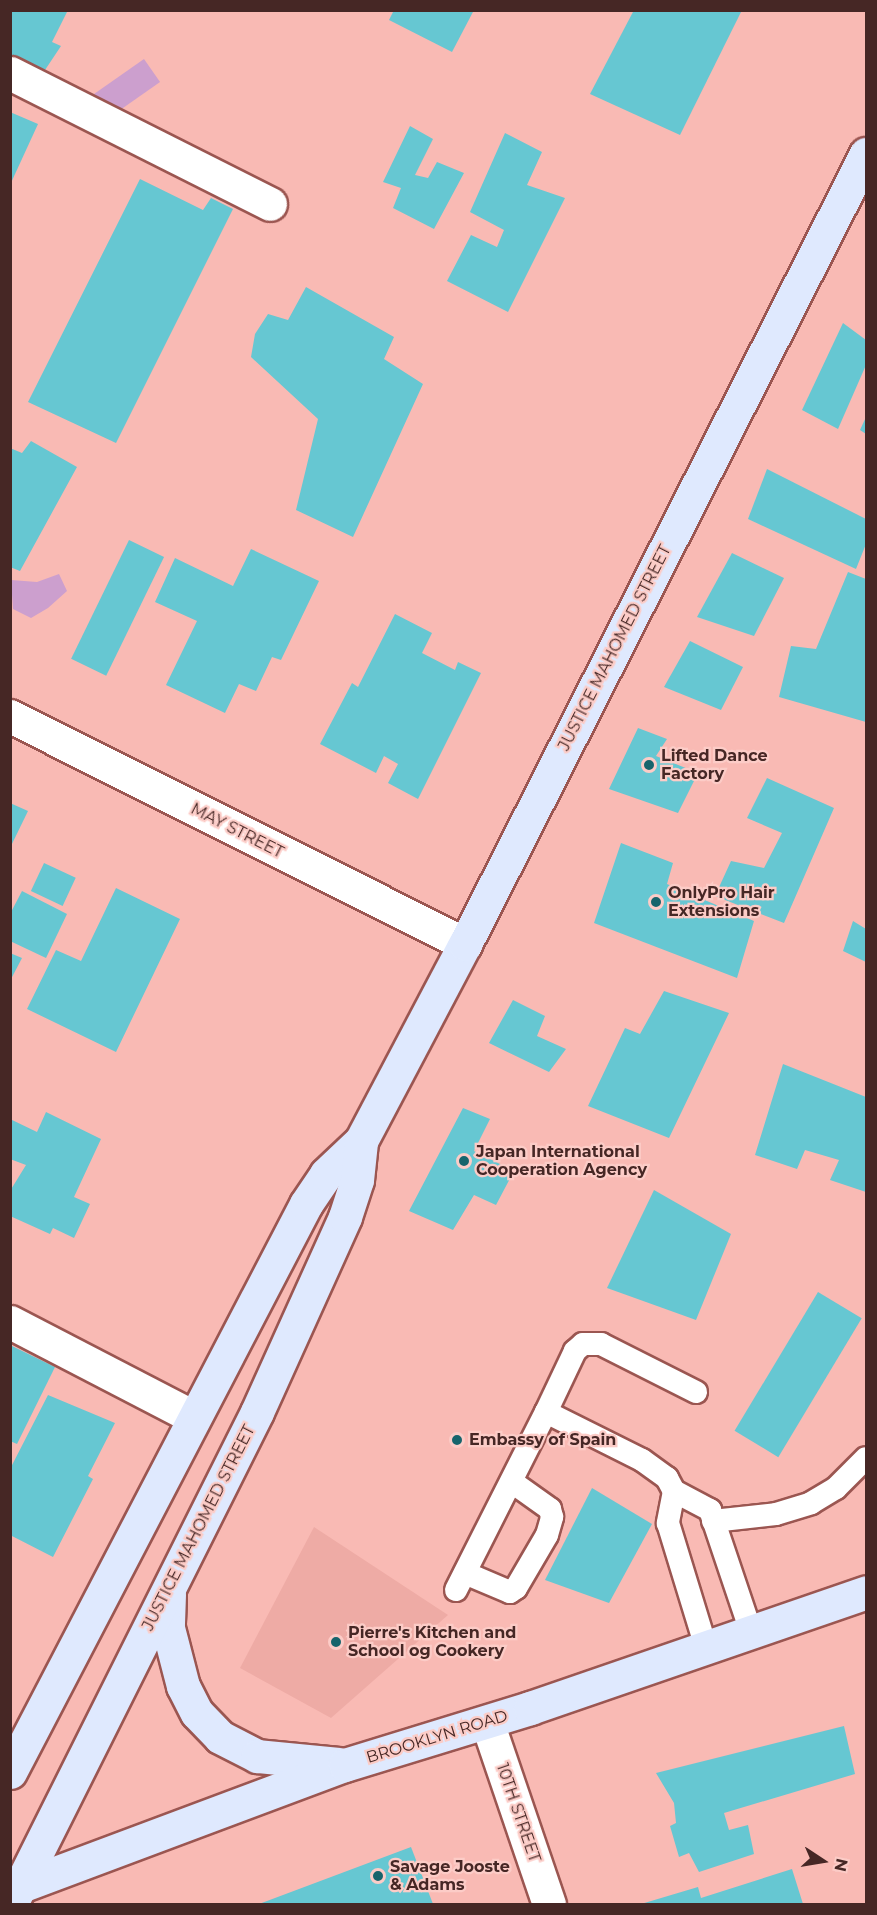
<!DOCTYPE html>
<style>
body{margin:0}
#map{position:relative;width:877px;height:1915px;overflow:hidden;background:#f9bab4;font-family:Montserrat,sans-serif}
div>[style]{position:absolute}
.built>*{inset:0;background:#eeaba5}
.water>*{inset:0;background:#cc9fce;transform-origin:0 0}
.building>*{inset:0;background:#66c7d2;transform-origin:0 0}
.roads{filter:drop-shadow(2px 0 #9b5651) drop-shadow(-2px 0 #9b5651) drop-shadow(0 2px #9b5651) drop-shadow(0 -2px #9b5651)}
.service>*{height:22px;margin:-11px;padding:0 11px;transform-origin:11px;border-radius:11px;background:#fff}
.minor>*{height:33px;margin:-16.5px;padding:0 16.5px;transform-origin:16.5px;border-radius:16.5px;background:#fff}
.secondary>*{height:33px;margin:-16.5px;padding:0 16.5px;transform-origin:16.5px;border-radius:16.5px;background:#dfe9fe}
.dots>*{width:16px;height:16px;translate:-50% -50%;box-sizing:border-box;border:3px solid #fcccc7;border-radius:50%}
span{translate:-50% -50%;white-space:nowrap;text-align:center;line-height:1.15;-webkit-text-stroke:4.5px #fcccc7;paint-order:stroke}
.street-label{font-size:16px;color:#462725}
.poi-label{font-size:16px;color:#462725;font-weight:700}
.left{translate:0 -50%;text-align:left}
.frame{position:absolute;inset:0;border:12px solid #462725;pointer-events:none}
.north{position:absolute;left:793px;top:1831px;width:60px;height:60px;-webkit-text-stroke:4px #fcccc7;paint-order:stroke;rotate:102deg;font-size:16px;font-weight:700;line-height:24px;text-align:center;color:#462725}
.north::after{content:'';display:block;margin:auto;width:21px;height:27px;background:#462725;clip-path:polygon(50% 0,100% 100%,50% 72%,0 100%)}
</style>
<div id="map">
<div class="built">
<i style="clip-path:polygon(314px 1527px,448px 1615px,331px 1718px,240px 1668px)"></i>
</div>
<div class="water">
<i style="left:144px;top:59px;width:28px;height:61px;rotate:55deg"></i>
<i style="clip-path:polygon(59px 574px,67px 591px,48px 608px,31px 618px,13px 609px,11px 580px,37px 582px)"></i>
</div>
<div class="building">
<i style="clip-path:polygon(10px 10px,68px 10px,52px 42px,61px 46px,45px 70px,10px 56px)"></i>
<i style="clip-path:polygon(394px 10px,474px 10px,452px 52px,389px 20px)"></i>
<i style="clip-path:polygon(634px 10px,742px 10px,680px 135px,590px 94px)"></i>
<i style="clip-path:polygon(10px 112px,38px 124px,10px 185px)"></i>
<i style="clip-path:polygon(410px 126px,433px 139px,415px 175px,428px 178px,437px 162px,464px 173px,434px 229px,393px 208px,401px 188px,383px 182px)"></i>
<i style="clip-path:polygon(505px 133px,542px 152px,527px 185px,565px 198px,508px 312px,447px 281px,471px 235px,497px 247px,504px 230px,470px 212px)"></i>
<i style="clip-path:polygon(140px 179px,203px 210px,211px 198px,233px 209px,116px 443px,28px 402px)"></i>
<i style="clip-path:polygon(306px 287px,394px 337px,384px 359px,423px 384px,353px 537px,296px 510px,318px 419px,251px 357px,255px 334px,268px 314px,288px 320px)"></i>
<i style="clip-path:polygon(843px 323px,866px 340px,866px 365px,838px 429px,802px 410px)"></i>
<i style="clip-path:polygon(866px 417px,866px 434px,860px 430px)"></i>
<i style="clip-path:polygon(31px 441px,77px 467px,20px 571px,10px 567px,10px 448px,22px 453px)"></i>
<i style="clip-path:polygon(767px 469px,866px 519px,866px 544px,856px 569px,748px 519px)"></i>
<i style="left:129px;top:540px;width:39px;height:132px;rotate:26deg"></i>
<i style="clip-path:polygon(251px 549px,319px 581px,281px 660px,272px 657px,256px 691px,239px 684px,225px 713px,166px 685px,197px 621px,155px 602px,175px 558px,233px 586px)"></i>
<i style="clip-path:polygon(732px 553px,784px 578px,754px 636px,697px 617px)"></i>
<i style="clip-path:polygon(848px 572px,866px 579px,866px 722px,779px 697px,791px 646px,816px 649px)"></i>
<i style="clip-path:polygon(395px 614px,432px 633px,422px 653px,455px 670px,458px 662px,481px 673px,418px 799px,388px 783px,398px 764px,384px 756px,376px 773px,320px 744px,352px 683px,358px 687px)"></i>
<i style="clip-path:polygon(690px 641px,743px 667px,721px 710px,664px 687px)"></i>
<i style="clip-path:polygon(638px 728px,667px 739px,656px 756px,698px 773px,678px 813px,609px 789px)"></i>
<i style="clip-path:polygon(767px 778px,834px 808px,784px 923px,715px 896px,731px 861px,764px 868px,782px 833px,747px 818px)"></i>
<i style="clip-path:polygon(10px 803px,28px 811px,10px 848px)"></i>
<i style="clip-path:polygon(621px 843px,673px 863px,667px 884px,754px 921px,737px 978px,594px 923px)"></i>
<i style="left:44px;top:863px;width:35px;height:31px;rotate:25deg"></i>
<i style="clip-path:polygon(116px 888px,180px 919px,116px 1052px,27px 1009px,56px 950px,81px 961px)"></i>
<i style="clip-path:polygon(22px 891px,67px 914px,46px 958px,10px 941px,10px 914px)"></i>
<i style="clip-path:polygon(853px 921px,866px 929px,866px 962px,843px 951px)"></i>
<i style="clip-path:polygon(10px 953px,22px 958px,10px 981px)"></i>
<i style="clip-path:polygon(664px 991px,729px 1013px,669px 1138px,588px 1106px,625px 1028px,640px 1034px)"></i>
<i style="clip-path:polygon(513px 1000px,545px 1016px,537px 1036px,566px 1049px,549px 1072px,489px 1043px)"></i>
<i style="clip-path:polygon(783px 1064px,866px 1097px,866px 1192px,830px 1180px,839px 1160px,805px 1150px,797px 1169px,755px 1155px)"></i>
<i style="clip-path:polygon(463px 1108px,490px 1119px,474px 1151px,514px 1171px,496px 1205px,474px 1195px,453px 1230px,409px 1211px)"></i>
<i style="clip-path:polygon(46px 1112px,101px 1139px,74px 1197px,90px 1204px,74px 1238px,53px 1228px,50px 1234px,10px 1216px,10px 1191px,26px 1165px,10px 1159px,10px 1119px,37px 1132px)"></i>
<i style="clip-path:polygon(654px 1190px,731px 1234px,696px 1320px,607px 1288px)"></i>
<i style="left:818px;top:1292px;width:51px;height:162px;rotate:31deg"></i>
<i style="clip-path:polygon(10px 1345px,55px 1367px,17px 1444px,10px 1441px)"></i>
<i style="clip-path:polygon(48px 1395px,115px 1423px,88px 1476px,93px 1479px,53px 1557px,10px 1535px,10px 1469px)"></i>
<i style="clip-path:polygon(592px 1488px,652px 1524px,609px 1603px,545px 1580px)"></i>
<i style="clip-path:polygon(844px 1726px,855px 1774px,724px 1813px,729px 1830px,748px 1825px,754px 1854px,699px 1872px,689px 1853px,679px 1857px,670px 1826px,676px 1823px,674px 1803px,656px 1773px)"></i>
<i style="clip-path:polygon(411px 1847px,433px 1904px,259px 1904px)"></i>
<i style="clip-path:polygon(792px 1869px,803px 1904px,641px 1904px,698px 1887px,701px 1898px)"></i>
</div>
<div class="roads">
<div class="service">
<i style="left:696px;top:1392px;width:106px;rotate:-153.2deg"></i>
<i style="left:601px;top:1344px;width:18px;rotate:180deg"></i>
<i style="left:583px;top:1344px;width:11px;rotate:139deg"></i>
<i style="left:575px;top:1351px;width:68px;rotate:115.4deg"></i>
<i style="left:546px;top:1412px;width:107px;rotate:26.6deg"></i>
<i style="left:642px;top:1460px;width:31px;rotate:36deg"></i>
<i style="left:667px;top:1478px;width:15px;rotate:62deg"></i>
<i style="left:674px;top:1491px;width:41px;rotate:27.8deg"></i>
<i style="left:710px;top:1510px;width:129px;rotate:71.4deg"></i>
<i style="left:674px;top:1491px;width:33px;rotate:101deg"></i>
<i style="left:668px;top:1523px;width:130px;rotate:73deg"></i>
<i style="left:713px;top:1521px;width:63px;rotate:-6.3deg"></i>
<i style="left:776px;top:1514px;width:37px;rotate:-17deg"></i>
<i style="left:811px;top:1503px;width:29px;rotate:-31deg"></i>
<i style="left:836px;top:1488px;width:42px;rotate:-45deg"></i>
<i style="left:465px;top:1573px;width:49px;rotate:22.9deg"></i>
<i style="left:510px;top:1592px;width:7px;rotate:-34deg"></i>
<i style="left:516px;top:1588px;width:61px;rotate:-59.7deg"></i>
<i style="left:547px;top:1535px;width:19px;rotate:-74deg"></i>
<i style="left:552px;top:1517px;width:8px;rotate:-104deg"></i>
<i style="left:550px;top:1509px;width:47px;rotate:-144.6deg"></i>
<i style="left:456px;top:1590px;width:199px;rotate:-63.2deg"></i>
</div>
<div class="minor">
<i style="left:10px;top:73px;width:291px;rotate:26.7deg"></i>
<i style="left:10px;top:716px;width:509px;rotate:26.62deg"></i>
<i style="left:10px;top:1322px;width:206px;rotate:27.4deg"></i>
<i style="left:487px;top:1722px;width:192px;rotate:71.2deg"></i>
</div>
<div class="secondary">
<i style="left:169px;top:1594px;width:34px;rotate:92deg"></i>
<i style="left:168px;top:1628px;width:60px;rotate:75.5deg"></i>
<i style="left:183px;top:1686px;width:30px;rotate:63deg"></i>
<i style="left:197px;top:1713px;width:33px;rotate:46deg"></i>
<i style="left:220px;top:1737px;width:42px;rotate:27.2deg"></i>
<i style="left:257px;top:1756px;width:81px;rotate:5.6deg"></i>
<i style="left:10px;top:1772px;width:640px;rotate:-62.47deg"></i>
<i style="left:306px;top:1204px;width:36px;rotate:-56deg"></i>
<i style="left:326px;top:1174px;width:48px;rotate:-43.3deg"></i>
<i style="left:361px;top:1141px;width:223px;rotate:-62.2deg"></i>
<i style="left:465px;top:944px;width:886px;rotate:-63.09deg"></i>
<i style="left:10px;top:1890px;width:358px;rotate:-20.5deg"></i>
<i style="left:345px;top:1765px;width:194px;rotate:-17.1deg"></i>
<i style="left:530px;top:1708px;width:355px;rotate:-19deg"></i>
<i style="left:14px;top:1898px;width:543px;rotate:-63.43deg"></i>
<i style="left:257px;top:1412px;width:214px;rotate:-65.7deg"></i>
<i style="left:345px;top:1217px;width:39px;rotate:-72deg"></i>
<i style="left:357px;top:1180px;width:39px;rotate:-84deg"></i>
</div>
</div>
<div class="dots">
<i style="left:649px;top:765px;background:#17646c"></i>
<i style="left:656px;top:902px;background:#17646c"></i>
<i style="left:464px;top:1161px;background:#17646c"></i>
<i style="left:457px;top:1440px;background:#17646c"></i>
<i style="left:336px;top:1642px;background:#17646c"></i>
<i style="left:378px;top:1876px;background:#17646c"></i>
</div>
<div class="street-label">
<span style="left:615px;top:648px;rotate:-63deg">JUSTICE MAHOMED STREET</span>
<span style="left:237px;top:831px;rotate:27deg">MAY STREET</span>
<span style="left:199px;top:1528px;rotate:-63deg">JUSTICE MAHOMED STREET</span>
<span style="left:437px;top:1737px;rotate:-17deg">BROOKLYN ROAD</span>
<span style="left:518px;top:1813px;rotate:71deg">10TH STREET</span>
</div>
<div class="poi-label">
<span class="left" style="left:661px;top:765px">Lifted Dance<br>Factory</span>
<span class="left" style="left:668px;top:902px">OnlyPro Hair<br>Extensions</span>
<span class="left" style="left:476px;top:1161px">Japan International<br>Cooperation Agency</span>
<span class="left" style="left:469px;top:1440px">Embassy of Spain</span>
<span class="left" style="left:348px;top:1642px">Pierre's Kitchen and<br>School og Cookery</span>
<span class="left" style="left:390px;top:1876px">Savage Jooste<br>&amp; Adams</span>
</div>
<div class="frame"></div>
<div class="north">N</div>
</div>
